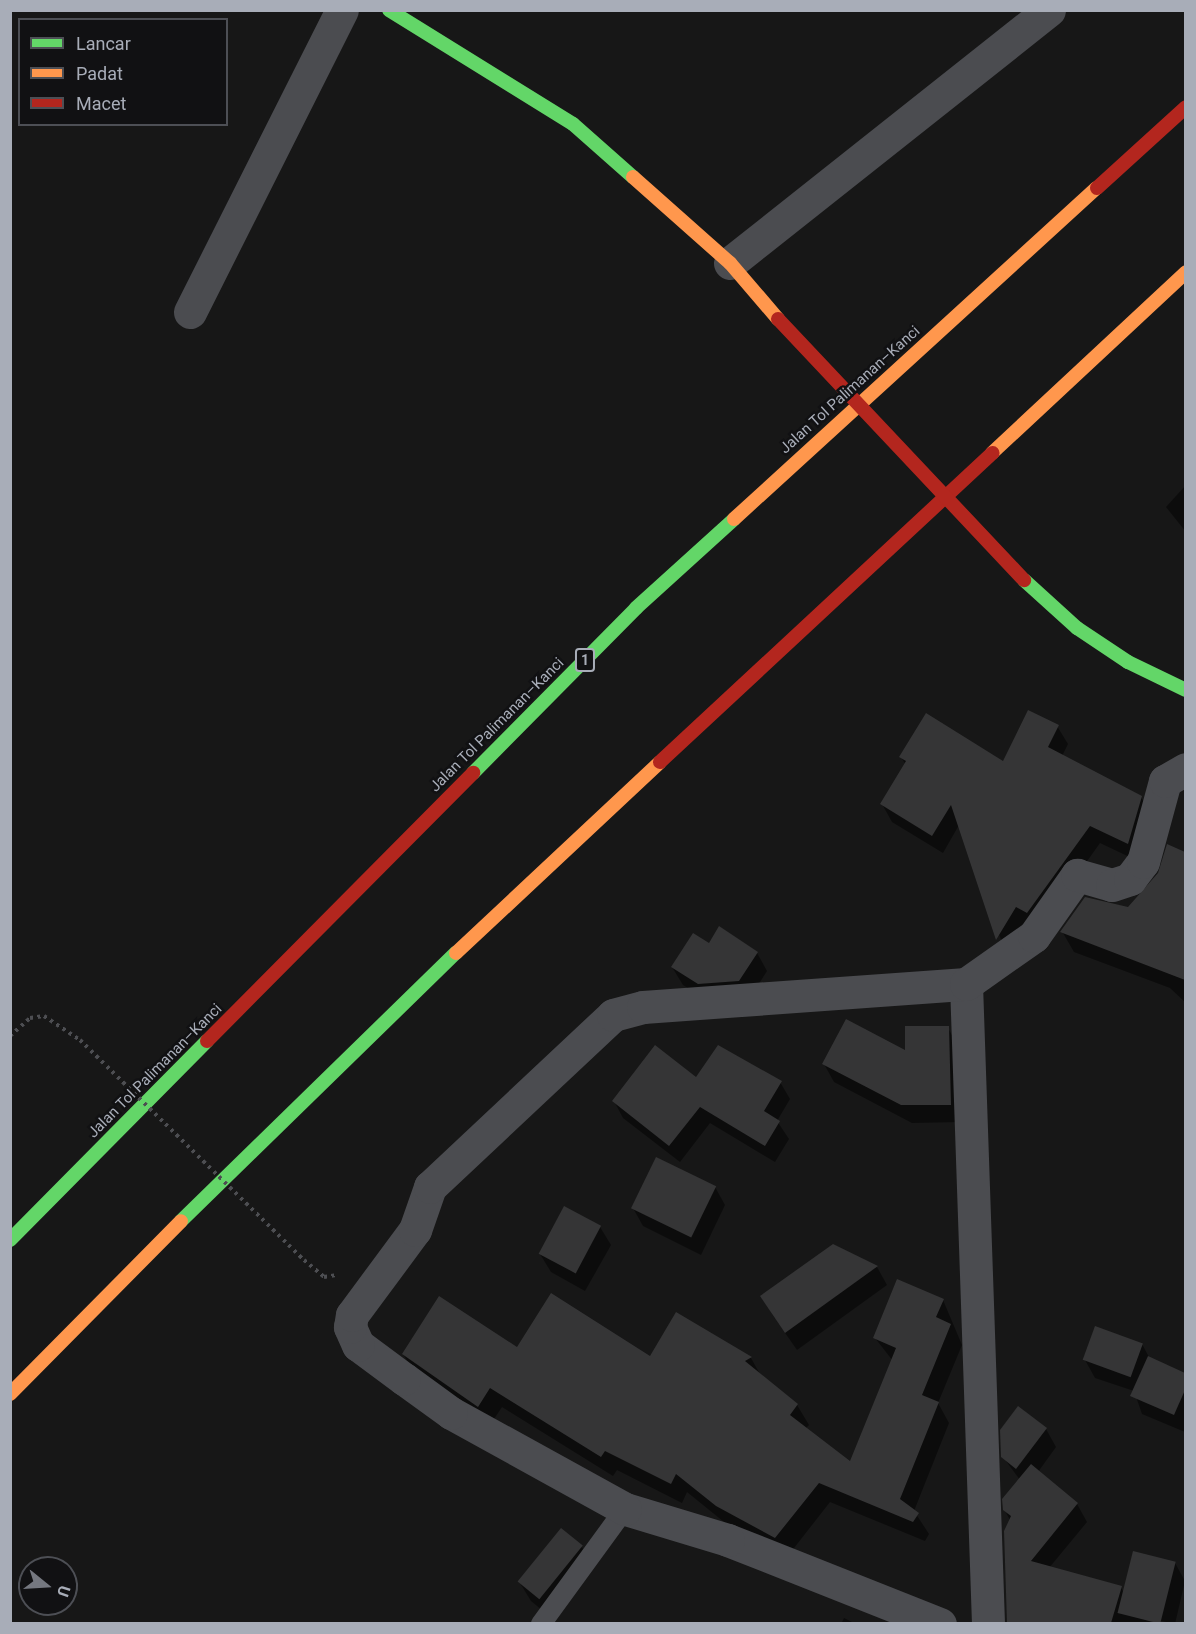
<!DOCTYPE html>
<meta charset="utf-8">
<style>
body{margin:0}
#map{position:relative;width:1196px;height:1634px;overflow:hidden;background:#171717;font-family:Roboto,sans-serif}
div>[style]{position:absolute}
.shadow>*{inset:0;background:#0007}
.building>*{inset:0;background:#353536;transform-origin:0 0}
.path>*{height:4px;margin-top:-2px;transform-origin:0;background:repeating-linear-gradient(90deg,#4d4e52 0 3px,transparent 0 7.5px)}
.lane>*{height:20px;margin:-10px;padding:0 10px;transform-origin:10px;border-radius:10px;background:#4b4c50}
.street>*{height:33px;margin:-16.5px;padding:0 16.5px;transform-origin:16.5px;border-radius:16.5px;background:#4b4c50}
.fast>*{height:14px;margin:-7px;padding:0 7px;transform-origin:7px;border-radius:7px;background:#63d668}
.slow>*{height:14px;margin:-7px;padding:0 7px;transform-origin:7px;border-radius:7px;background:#ff974d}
.jam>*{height:14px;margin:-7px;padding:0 7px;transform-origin:7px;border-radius:7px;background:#b3261e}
.path-bridge>*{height:4px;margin-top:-2px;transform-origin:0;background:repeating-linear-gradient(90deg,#4d4e52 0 3px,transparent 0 7.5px)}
.jam-bridge>*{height:14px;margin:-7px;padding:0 7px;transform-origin:7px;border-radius:7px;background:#b3261e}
span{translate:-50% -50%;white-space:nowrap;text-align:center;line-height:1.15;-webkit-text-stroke:5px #111113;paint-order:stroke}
.shield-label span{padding:2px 4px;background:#111113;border:2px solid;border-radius:4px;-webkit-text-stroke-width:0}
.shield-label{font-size:14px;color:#a8adb8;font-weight:700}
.street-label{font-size:15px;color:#a8adb8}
.frame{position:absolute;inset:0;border:12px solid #a8adb8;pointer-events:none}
.legend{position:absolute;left:18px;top:18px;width:210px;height:108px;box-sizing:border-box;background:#111113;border:2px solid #4d4f55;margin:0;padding:8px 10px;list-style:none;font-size:18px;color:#a8adb8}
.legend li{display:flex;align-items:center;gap:12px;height:30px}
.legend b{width:30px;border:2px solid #4d4f55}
.north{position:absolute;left:18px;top:1556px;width:60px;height:60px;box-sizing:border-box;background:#111113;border:2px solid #4d4f55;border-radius:50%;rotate:108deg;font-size:16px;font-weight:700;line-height:24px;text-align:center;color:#a8adb8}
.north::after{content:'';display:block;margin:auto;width:21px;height:27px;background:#757880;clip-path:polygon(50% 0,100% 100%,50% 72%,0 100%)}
</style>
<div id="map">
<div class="shadow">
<i style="clip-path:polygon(1186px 485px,1186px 532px,1166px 507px)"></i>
<i style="clip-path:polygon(1057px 726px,1068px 744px,1062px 756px,1141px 797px,1151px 815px,1138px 861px,1100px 843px,1038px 930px,1007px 956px,959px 825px,943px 853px,892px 822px,882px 804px,906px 765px,901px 757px,1004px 763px)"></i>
<i style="clip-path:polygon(1168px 846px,1186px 854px,1186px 1003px,1170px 988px,1074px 952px,1063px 933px,1129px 909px,1159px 874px)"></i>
<i style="clip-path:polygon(710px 945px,757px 953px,767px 971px,749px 999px,709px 1002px,683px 985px,672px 967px)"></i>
<i style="clip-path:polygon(948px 1028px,958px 1046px,961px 1122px,912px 1123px,834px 1082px,824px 1064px,907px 1053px)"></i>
<i style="clip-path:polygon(696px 1079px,780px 1082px,790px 1099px,777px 1121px,789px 1139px,775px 1162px,710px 1123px,680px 1162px,623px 1118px,614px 1101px)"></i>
<i style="clip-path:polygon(715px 1187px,725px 1205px,701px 1255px,643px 1226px,633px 1208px)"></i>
<i style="clip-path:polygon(600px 1227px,611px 1245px,585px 1291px,551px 1272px,540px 1254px)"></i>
<i style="clip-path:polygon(833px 1246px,877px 1267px,887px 1285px,797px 1350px,772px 1314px)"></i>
<i style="clip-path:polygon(943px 1300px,962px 1345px,938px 1403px,949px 1423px,914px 1511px,929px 1534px,925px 1541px,830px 1502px,787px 1557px,729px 1526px,687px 1492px,682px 1503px,617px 1470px,613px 1476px,502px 1407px,490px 1425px,415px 1374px,403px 1354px,518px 1349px,651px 1358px,676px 1314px,751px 1358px,761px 1376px,797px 1405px,809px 1425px,805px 1429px,850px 1463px,893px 1361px,875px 1338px)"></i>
<i style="clip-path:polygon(1142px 1344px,1150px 1359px,1186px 1374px,1185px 1432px,1142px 1414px,1134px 1391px,1095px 1378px,1085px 1360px)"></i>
<i style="clip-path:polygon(1046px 1429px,1056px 1447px,1038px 1472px,1077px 1504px,1087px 1522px,1049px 1568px,1121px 1587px,1124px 1594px,1175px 1563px,1185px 1581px,1175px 1624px,1131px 1614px,1156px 1624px,1009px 1624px,1010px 1520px,1004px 1509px,1020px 1480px,1003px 1457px)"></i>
<i style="clip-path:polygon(582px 1547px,592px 1565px,553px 1619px,531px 1601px,520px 1583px)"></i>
<i style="clip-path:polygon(844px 1618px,856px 1624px,841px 1624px)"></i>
</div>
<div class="building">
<i style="clip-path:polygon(1028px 710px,1059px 725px,1048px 747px,1142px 796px,1128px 844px,1090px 826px,1027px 913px,1016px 907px,996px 940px,951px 805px,932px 836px,880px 804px,906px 761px,899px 757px,926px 713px,1003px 761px)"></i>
<i style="clip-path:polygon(1167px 844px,1185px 852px,1185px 980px,1060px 932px,1085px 897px,1128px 907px,1158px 873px)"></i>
<i style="clip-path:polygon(719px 926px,758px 952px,739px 981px,698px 984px,671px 967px,693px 933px,709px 943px)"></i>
<i style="clip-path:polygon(846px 1019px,905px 1050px,905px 1026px,949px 1026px,951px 1105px,901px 1105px,822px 1064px)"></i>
<i style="clip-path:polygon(655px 1045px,696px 1077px,718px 1045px,782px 1081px,764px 1111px,780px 1121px,765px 1146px,700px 1107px,669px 1146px,612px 1101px)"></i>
<i style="left:656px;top:1157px;width:67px;height:57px;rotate:26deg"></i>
<i style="left:564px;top:1206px;width:42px;height:54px;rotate:28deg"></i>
<i style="clip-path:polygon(833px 1244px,878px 1266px,785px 1333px,760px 1296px)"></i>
<i style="clip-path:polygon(897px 1279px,944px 1299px,936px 1317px,951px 1324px,922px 1395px,939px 1402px,900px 1499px,919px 1513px,913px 1522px,819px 1483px,775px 1538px,716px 1506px,676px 1474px,671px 1484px,605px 1451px,601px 1457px,490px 1388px,478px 1407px,402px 1354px,439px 1296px,517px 1347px,551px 1293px,650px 1356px,676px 1312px,752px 1357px,745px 1361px,798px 1404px,790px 1415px,850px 1461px,896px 1348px,873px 1338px)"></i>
<i style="left:1095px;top:1326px;width:51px;height:36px;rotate:20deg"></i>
<i style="clip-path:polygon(1148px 1356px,1185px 1373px,1185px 1390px,1174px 1415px,1130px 1396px)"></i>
<i style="clip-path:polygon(1018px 1406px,1047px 1428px,1016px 1469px,1001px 1457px,1000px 1430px)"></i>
<i style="clip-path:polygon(1031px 1464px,1078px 1503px,1031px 1561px,1122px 1586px,1111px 1623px,1007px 1623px,1004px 1531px,1011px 1516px,1003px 1510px,1002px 1499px)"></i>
<i style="left:561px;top:1528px;width:28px;height:69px;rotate:39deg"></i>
<i style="left:1133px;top:1551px;width:44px;height:64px;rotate:14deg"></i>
</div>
<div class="path">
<i style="left:10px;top:1036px;width:27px;rotate:-42deg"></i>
<i style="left:30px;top:1018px;width:14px;rotate:-8deg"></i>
<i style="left:44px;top:1016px;width:43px;rotate:33.7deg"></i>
<i style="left:304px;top:1260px;width:26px;rotate:40deg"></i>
<i style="left:324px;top:1277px;width:12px;rotate:-9deg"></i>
</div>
<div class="lane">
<i style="left:541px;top:1624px;width:142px;rotate:-53.9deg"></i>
</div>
<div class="street">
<i style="left:730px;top:263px;width:407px;rotate:-38.4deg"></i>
<i style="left:190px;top:312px;width:338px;rotate:-63.3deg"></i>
<i style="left:966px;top:984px;width:640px;rotate:88.03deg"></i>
<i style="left:940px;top:1624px;width:228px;rotate:-158.4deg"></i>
<i style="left:728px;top:1540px;width:108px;rotate:-163.2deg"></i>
<i style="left:625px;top:1509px;width:199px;rotate:-151.1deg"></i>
<i style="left:451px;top:1413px;width:58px;rotate:-144.1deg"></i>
<i style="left:404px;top:1379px;width:57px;rotate:-143.5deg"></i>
<i style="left:358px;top:1345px;width:20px;rotate:-114deg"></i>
<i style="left:350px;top:1327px;width:12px;rotate:-81deg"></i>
<i style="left:352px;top:1315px;width:106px;rotate:-53.5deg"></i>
<i style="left:415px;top:1230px;width:46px;rotate:-70.8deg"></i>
<i style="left:430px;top:1187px;width:251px;rotate:-43.2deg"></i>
<i style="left:613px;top:1015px;width:31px;rotate:-15deg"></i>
<i style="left:643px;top:1007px;width:324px;rotate:-4.1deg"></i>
<i style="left:966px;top:984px;width:83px;rotate:-35.2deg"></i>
<i style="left:1034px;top:936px;width:75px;rotate:-54.8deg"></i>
<i style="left:1077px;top:875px;width:36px;rotate:16deg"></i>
<i style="left:1112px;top:885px;width:19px;rotate:-18deg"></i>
<i style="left:1130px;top:879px;width:21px;rotate:-53deg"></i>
<i style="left:1143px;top:862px;width:84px;rotate:-74.8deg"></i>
<i style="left:1165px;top:781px;width:24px;rotate:-30deg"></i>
</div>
<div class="fast">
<i style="left:389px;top:10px;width:216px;rotate:31.8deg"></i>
<i style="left:573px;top:124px;width:80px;rotate:41.5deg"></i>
<i style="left:1024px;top:580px;width:72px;rotate:42.2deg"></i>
<i style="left:1077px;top:628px;width:61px;rotate:33.7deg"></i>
<i style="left:1128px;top:662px;width:64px;rotate:25.8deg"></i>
<i style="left:473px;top:773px;width:232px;rotate:-45.3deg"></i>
<i style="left:636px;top:608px;width:132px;rotate:-42.2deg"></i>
<i style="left:181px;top:1221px;width:384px;rotate:-44.3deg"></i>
<i style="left:10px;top:1240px;width:280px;rotate:-45.3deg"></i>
</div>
<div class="slow">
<i style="left:633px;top:177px;width:130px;rotate:41.6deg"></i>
<i style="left:730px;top:263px;width:74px;rotate:49.4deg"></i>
<i style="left:992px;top:453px;width:265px;rotate:-43deg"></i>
<i style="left:734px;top:519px;width:491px;rotate:-42.4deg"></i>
<i style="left:456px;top:953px;width:279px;rotate:-43.1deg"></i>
<i style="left:10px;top:1394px;width:243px;rotate:-45.3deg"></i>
</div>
<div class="jam">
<i style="left:1097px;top:188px;width:120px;rotate:-42.3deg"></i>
<i style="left:660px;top:762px;width:454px;rotate:-42.9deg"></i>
<i style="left:207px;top:1041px;width:378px;rotate:-45.2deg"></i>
</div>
<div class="path-bridge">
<i style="left:80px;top:1040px;width:314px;rotate:44.5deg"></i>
</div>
<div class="jam-bridge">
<i style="left:778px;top:319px;width:359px;rotate:46.7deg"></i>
</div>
<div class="shield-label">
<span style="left:585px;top:660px">1</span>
</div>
<div class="street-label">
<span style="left:850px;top:390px;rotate:-42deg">Jalan Tol Palimanan–Kanci</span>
<span style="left:497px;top:725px;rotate:-45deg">Jalan Tol Palimanan–Kanci</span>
<span style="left:155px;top:1071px;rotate:-45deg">Jalan Tol Palimanan–Kanci</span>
</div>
<div class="frame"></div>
<ul class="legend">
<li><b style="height:8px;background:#63d668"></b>Lancar</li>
<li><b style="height:8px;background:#ff974d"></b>Padat</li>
<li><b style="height:8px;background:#b3261e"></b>Macet</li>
</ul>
<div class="north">U</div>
</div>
